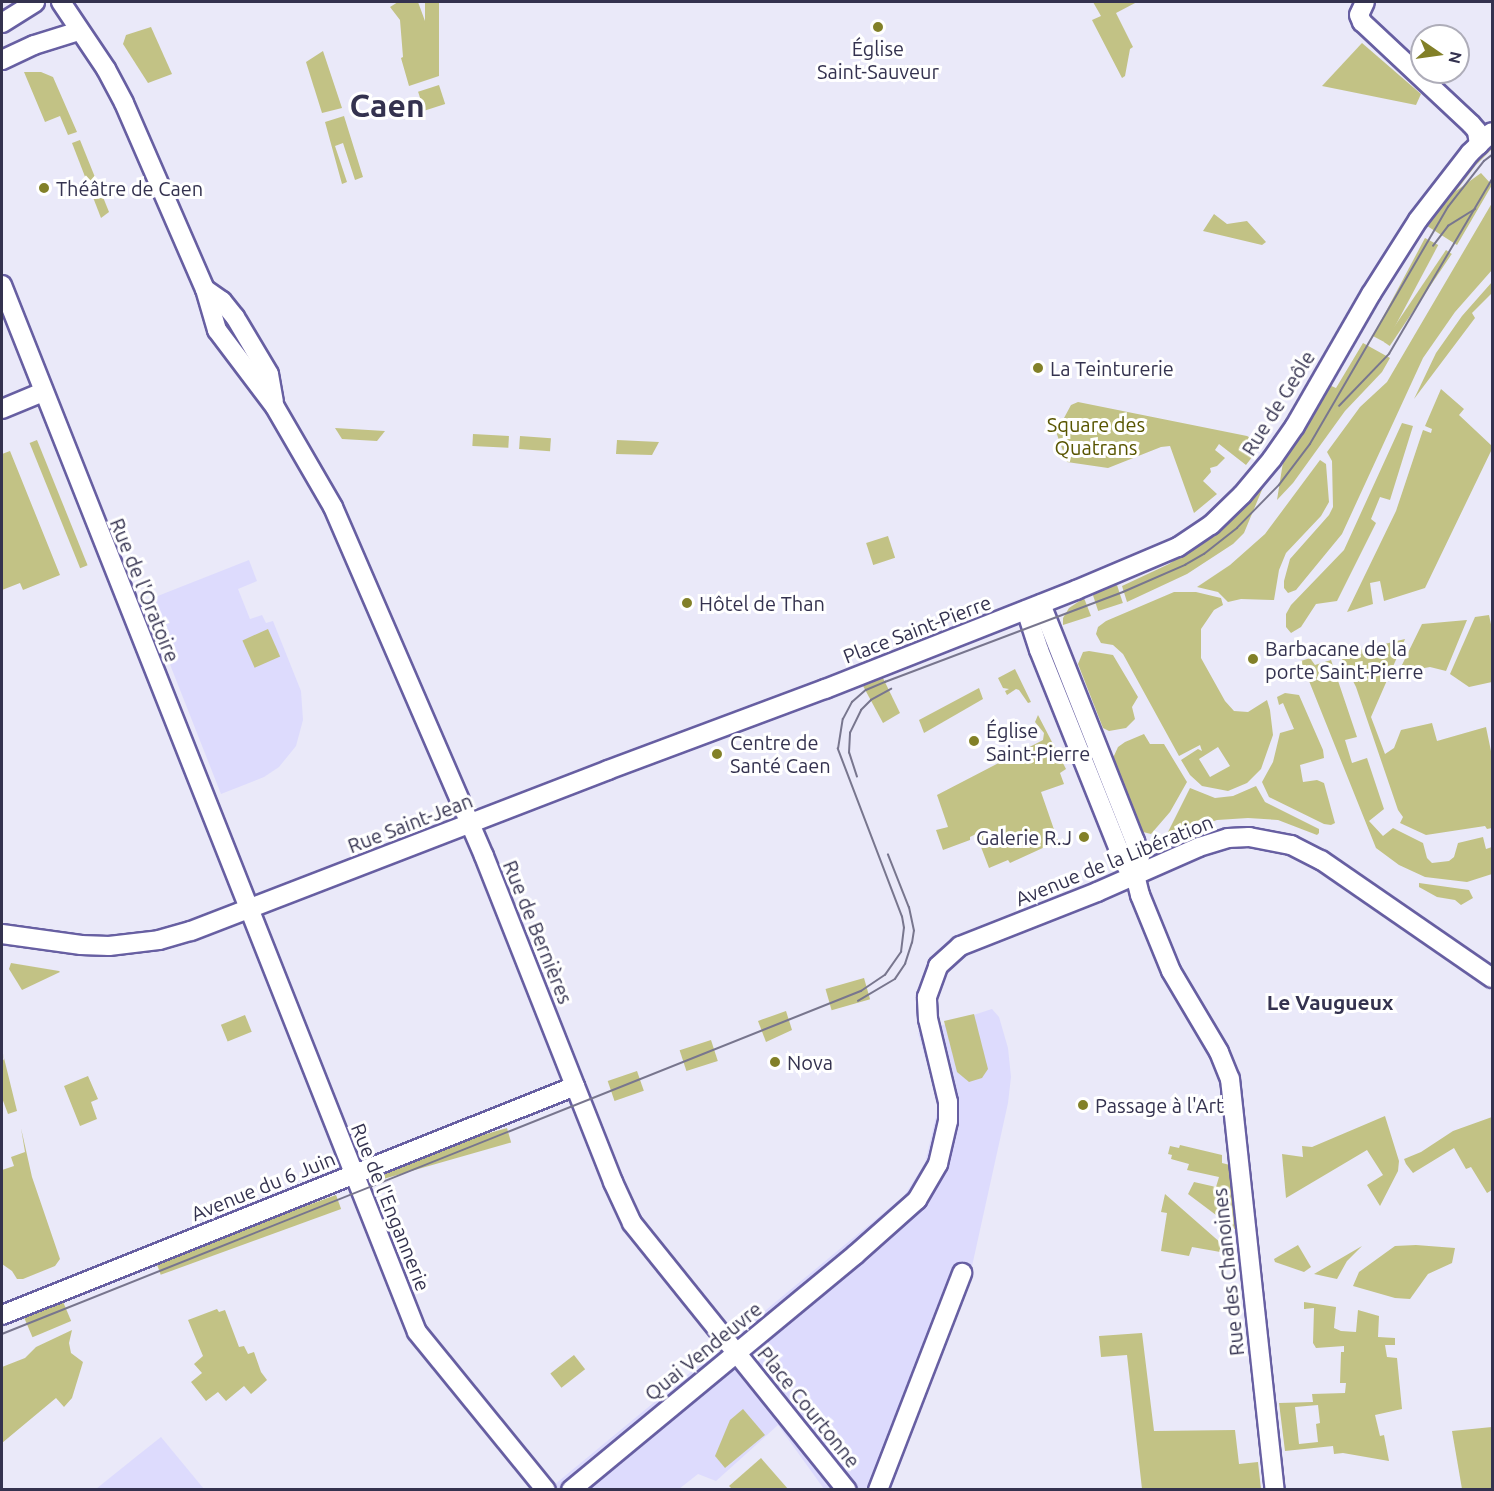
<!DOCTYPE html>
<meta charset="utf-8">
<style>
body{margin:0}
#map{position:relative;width:1494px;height:1491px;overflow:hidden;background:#eae9f9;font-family:Ubuntu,sans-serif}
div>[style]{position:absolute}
.built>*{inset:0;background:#dddbfd}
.green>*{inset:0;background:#c2c285;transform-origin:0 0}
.roads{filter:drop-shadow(2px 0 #675fa2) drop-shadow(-2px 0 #675fa2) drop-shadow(0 2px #675fa2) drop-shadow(0 -2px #675fa2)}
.secondary>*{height:18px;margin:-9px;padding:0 9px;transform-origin:9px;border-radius:9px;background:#fff}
.tram>*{height:1.5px;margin:-0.75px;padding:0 0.75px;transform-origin:0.75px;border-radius:0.75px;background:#78768e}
.dots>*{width:16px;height:16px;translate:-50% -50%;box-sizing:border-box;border:3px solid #fff;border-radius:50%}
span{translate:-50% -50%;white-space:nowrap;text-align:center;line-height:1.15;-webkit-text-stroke:6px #fff;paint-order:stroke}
.poi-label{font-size:20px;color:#34324f}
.left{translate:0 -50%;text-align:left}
.right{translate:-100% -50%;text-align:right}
.street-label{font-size:20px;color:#34324f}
.park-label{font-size:20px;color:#585500}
.neighbourhood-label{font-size:21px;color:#34324f;font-weight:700}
.town-label{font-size:32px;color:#34324f;font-weight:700}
.frame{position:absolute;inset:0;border:3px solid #34324f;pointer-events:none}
.north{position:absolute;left:1410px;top:24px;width:60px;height:60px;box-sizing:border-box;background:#fff;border:2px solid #aeadb9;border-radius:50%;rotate:103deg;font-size:16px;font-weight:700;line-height:24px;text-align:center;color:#34324f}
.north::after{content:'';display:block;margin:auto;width:21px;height:27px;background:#828028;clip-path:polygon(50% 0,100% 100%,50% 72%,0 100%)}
</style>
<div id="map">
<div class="built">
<i style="clip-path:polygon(249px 560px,257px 581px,238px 589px,250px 619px,262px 615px,266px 623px,273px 621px,301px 691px,303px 720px,296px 746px,279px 767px,264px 777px,221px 794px,145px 601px)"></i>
<i style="clip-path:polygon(992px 1009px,999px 1017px,1008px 1048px,1011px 1077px,1008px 1103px,967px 1289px,891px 1489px,824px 1489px,778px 1425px,716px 1481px,698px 1474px,679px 1489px,548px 1490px,904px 1196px,925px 1163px,939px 1104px,918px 1033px)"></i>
<i style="clip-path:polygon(161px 1437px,204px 1489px,96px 1489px,137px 1456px)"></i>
</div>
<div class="green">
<i style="clip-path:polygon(398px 2px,418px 2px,439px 59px,434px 60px,439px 76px,409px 86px,401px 58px,403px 57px,400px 20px,390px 7px)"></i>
<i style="left:425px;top:2px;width:14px;height:74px"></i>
<i style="clip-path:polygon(1093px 2px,1137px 2px,1116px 13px,1133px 47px,1130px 49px,1125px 76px,1122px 78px,1094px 24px,1092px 20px,1101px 16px)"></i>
<i style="clip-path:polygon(151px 27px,172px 74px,148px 83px,123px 44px,126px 35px)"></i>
<i style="clip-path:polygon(1362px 43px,1421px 94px,1416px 105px,1322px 86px)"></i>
<i style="clip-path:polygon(323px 51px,342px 108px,322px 113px,306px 62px)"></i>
<i style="clip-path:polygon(24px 72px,41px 72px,53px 77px,77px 132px,68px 135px,60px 116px,45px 122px)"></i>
<i style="left:439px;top:85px;width:20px;height:22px;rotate:72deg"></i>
<i style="clip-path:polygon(344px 116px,363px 177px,355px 180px,343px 143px,335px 146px,347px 182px,342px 184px,325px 122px)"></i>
<i style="clip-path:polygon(1492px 137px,1492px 149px,1476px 165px,1456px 191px,1481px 173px,1492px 185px,1457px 245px,1424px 224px)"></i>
<i style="clip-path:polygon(80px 140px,109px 212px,101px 218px,72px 143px)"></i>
<i style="clip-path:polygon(1492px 203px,1492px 270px,1455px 312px,1423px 358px,1342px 534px,1296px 590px,1288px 593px,1284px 588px,1284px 581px,1290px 559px,1329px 515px,1333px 507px,1332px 461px,1327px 452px,1360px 407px,1387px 382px)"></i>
<i style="clip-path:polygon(1214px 214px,1227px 224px,1247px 221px,1266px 242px,1262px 245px,1203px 231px)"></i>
<i style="left:1425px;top:238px;width:15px;height:111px;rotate:28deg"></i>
<i style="left:1446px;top:250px;width:7px;height:111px;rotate:34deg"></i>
<i style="clip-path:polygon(1492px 282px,1492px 293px,1472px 313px,1475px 318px,1414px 399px,1436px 353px,1462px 316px)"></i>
<i style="clip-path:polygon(1363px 343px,1390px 358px,1382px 372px,1345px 411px,1293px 483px,1277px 500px,1283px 462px,1329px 385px,1336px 388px)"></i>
<i style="clip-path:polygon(1441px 389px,1464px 409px,1459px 415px,1492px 446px,1492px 449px,1425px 588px,1384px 601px,1380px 581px,1370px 583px,1373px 604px,1347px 612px,1396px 511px,1423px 430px,1431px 433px,1432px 429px,1425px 426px)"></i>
<i style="clip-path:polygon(1078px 402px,1247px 436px,1256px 441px,1259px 448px,1246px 465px,1219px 444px,1215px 450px,1225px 458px,1217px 466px,1210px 468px,1211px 472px,1203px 481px,1217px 494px,1194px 513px,1170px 446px,1161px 447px,1108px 468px,1067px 462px,1055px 429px,1064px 418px,1071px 405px)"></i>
<i style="clip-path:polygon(1402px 423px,1413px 426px,1390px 500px,1380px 497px,1371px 519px,1376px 523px,1337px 601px,1316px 604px,1301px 627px,1291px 633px,1286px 627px,1286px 614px,1291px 605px,1344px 550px)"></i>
<i style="clip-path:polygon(335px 428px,385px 431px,377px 441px,342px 439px)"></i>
<i style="left:473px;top:434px;width:36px;height:12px;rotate:3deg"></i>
<i style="left:520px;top:436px;width:31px;height:13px;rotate:4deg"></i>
<i style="left:37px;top:440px;width:135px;height:8px;rotate:68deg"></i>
<i style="clip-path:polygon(617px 440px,659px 442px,652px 455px,616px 454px)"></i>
<i style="clip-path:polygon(10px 451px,60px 575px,23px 590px,20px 583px,2px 590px,2px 454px)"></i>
<i style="clip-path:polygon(1320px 460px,1326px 464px,1329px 502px,1321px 516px,1286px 553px,1279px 570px,1274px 600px,1241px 599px,1228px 602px,1218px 592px,1197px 587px,1230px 565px,1265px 534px)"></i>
<i style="clip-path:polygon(1264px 485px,1244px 533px,1233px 544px,1187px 574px,1127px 602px,1122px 586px,1169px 564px,1214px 533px)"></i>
<i style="left:888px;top:536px;width:23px;height:23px;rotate:72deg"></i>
<i style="left:1117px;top:585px;width:19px;height:26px;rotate:72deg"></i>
<i style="clip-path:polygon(evenodd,1174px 592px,1196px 592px,1221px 598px,1223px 605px,1214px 610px,1201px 629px,1201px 658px,1225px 701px,1234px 711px,1248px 712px,1267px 700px,1270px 710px,1273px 735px,1261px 769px,1247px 783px,1228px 791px,1202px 786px,1190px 775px,1181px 760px,1198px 749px,1202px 751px,1200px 745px,1179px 756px,1123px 654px,1113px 645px,1101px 643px,1096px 634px,1098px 627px,1106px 621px,1174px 592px,1218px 747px,1230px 766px,1210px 777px,1199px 759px,1218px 747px)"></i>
<i style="clip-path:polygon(1084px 598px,1091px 616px,1063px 625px,1063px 618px,1069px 608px)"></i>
<i style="clip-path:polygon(1489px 615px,1492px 629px,1492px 682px,1469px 687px,1450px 674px,1475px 617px)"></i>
<i style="clip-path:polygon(1467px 620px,1446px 671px,1430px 667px,1403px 672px,1401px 667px,1422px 624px)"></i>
<i style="left:268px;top:629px;width:30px;height:28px;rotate:66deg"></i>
<i style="clip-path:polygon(1405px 639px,1371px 717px,1385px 754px,1394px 748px,1401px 730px,1432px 723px,1437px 741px,1486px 727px,1492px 756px,1492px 828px,1487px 829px,1485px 826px,1426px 835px,1400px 823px,1403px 817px,1398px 810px,1356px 687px,1340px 655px)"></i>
<i style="clip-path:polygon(1089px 651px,1113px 655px,1138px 697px,1132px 707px,1135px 719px,1126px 728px,1109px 731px,1103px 728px,1078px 664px,1083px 652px)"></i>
<i style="clip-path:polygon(1310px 658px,1315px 665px,1331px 660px,1357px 737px,1345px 740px,1352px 763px,1367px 758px,1384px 809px,1369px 821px,1383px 836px,1393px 828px,1423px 843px,1427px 858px,1432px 863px,1449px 861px,1454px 857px,1458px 843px,1483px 837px,1486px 849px,1492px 847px,1492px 874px,1467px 882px,1425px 877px,1399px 865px,1376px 848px,1301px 661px)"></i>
<i style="clip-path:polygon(1015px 669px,1031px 702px,1028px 703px,1019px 690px,1016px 689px,1007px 695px,1005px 691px,1009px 689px,1003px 688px,998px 678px)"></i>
<i style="clip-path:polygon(882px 676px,900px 713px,883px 723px,862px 684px)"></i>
<i style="clip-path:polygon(979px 688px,983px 699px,924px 733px,919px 720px)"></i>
<i style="clip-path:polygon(1285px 693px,1299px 695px,1323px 750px,1324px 758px,1300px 765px,1303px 782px,1317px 780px,1324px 783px,1335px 823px,1331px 825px,1324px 824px,1269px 797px,1262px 782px,1273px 762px,1280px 733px,1294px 729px,1283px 703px,1279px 705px,1277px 697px)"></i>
<i style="clip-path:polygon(1038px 715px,1066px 769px,1060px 773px,1064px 784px,1041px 792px,1058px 841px,1010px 863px,1008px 860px,989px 868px,976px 834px,970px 837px,970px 840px,943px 850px,936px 830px,948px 827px,937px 795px,1043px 740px,1044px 733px,1035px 722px)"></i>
<i style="clip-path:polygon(1144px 734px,1150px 744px,1164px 744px,1187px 782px,1170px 812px,1151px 834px,1143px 832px,1141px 827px,1113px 758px,1118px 747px,1125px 742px)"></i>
<i style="clip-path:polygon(1256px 786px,1265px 802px,1319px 829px,1319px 833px,1317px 835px,1278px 820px,1248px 818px,1217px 820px,1175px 835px,1168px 832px,1190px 788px,1215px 798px,1233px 796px)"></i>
<i style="clip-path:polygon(1419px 883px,1469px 890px,1473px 898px,1461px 905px,1455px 900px,1437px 897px,1419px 887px)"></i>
<i style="clip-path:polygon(11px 963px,59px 971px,60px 972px,22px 990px,9px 969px)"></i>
<i style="left:864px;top:978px;width:22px;height:40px;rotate:74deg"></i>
<i style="clip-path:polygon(786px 1011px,792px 1030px,766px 1042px,758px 1021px)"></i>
<i style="clip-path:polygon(974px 1014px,988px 1069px,982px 1078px,969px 1082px,957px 1072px,944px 1021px)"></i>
<i style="left:245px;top:1015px;width:18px;height:26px;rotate:68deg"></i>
<i style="left:711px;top:1040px;width:22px;height:33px;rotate:72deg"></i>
<i style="clip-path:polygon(2px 1050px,4px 1058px,17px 1111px,8px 1114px,2px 1098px,2px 1062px,4px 1059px)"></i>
<i style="left:637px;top:1071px;width:21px;height:31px;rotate:71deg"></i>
<i style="clip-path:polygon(88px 1076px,98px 1099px,91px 1102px,97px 1119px,80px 1126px,64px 1086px)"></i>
<i style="clip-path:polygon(1385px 1116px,1399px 1161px,1398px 1171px,1380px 1206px,1367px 1185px,1383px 1175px,1367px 1150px,1286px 1198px,1282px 1154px,1303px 1157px,1302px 1146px,1312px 1147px)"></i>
<i style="clip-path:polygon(1492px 1117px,1492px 1190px,1487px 1193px,1471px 1167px,1466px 1169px,1454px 1148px,1413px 1173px,1406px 1164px,1404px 1159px,1421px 1152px,1453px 1131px)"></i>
<i style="clip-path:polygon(21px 1128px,32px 1177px,60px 1259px,55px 1266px,23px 1279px,17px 1279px,12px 1271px,2px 1264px,2px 1170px,14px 1166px,11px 1157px,25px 1152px)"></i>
<i style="left:507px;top:1128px;width:15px;height:133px;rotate:74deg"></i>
<i style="clip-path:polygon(1180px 1145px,1222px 1155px,1222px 1163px,1230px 1165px,1236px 1230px,1188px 1194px,1194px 1182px,1216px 1187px,1219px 1177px,1187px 1170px,1189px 1164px,1171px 1159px,1172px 1155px,1168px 1154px,1170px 1146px,1179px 1148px)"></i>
<i style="clip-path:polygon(1165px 1194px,1222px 1244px,1226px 1253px,1192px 1247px,1189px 1256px,1161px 1251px,1167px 1213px,1161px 1212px)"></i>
<i style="left:336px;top:1195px;width:15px;height:192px;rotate:70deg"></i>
<i style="clip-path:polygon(1298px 1245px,1311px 1267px,1304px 1272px,1275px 1262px,1274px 1259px)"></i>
<i style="clip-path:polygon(1416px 1245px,1455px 1248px,1452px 1263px,1428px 1274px,1410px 1299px,1395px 1298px,1353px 1286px,1359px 1272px,1388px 1251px,1395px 1246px)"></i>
<i style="clip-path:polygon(1362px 1246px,1347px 1261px,1337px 1279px,1314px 1274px)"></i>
<i style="left:61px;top:1297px;width:26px;height:42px;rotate:67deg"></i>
<i style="clip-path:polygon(evenodd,1304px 1302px,1336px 1307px,1334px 1328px,1341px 1331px,1356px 1332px,1358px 1310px,1379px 1316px,1378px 1337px,1395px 1338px,1395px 1345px,1385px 1345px,1387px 1357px,1397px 1358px,1402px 1409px,1375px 1415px,1380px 1436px,1384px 1435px,1389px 1461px,1343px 1453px,1334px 1454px,1333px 1446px,1285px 1451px,1279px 1403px,1313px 1402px,1312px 1394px,1345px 1393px,1346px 1383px,1340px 1383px,1341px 1352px,1344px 1352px,1344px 1346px,1316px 1348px,1313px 1343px,1314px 1308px,1304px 1309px,1304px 1302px,1318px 1405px,1320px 1423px,1316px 1424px,1318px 1442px,1299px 1444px,1295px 1407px,1318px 1405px)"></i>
<i style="clip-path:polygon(217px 1309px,219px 1312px,225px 1310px,239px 1347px,244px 1346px,248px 1354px,254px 1352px,261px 1372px,267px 1380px,251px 1394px,244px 1386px,226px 1401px,218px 1392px,206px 1401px,191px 1382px,202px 1373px,194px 1364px,203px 1356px,188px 1320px)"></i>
<i style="clip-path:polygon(72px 1330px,69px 1343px,71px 1353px,83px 1362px,72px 1398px,64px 1407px,56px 1398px,2px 1443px,2px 1367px,25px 1358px,36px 1347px)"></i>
<i style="clip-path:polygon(1142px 1333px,1154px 1431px,1235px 1430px,1239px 1464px,1258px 1462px,1261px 1489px,1142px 1489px,1127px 1355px,1101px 1357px,1099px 1336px)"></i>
<i style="left:574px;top:1355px;width:18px;height:30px;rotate:52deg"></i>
<i style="clip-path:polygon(743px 1409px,765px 1435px,725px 1468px,715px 1456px,730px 1420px)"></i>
<i style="clip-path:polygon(1492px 1427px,1492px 1489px,1462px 1489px,1452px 1431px)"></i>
<i style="clip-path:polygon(761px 1458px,788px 1489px,732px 1489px,729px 1486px)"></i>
</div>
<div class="roads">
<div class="secondary">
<i style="left:61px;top:2px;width:81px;rotate:56.1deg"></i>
<i style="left:106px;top:69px;width:38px;rotate:62deg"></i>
<i style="left:124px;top:103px;width:203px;rotate:66.5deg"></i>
<i style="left:205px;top:289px;width:43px;rotate:73.7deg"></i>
<i style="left:217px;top:330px;width:96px;rotate:53deg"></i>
<i style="left:275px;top:407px;width:116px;rotate:59.9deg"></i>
<i style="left:333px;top:507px;width:380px;rotate:66.6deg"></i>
<i style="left:484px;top:856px;width:351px;rotate:68.4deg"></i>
<i style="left:613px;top:1182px;width:45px;rotate:65.1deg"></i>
<i style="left:632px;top:1223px;width:343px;rotate:51.2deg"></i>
<i style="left:1365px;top:2px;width:14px;rotate:115deg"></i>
<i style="left:1359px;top:15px;width:8px;rotate:67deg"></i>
<i style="left:1362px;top:22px;width:149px;rotate:43.1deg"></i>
<i style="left:1471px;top:124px;width:9px;rotate:49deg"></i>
<i style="left:1477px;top:131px;width:14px;rotate:82deg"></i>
<i style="left:2px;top:23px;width:39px;rotate:-32deg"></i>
<i style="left:2px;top:60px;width:35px;rotate:-25deg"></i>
<i style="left:34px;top:45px;width:47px;rotate:-17.3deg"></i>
<i style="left:2px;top:285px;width:1126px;rotate:68.38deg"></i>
<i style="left:417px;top:1332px;width:204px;rotate:50.8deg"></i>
<i style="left:205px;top:289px;width:21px;rotate:35deg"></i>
<i style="left:222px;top:301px;width:21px;rotate:51deg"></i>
<i style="left:235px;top:317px;width:66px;rotate:59.2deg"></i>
<i style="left:269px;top:374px;width:28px;rotate:80deg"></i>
<i style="left:2px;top:409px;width:44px;rotate:-22.5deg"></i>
<i style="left:1041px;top:604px;width:255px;rotate:68.4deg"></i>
<i style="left:1135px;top:841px;width:16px;rotate:72deg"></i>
<i style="left:1140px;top:856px;width:20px;rotate:105deg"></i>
<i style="left:1135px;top:875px;width:21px;rotate:76deg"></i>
<i style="left:1140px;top:895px;width:82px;rotate:67.8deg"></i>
<i style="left:1171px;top:971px;width:94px;rotate:59.3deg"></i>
<i style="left:1219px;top:1052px;width:29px;rotate:68deg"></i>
<i style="left:1230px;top:1079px;width:413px;rotate:83.8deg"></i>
<i style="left:1026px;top:610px;width:42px;rotate:72deg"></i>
<i style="left:1039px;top:650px;width:213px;rotate:68.2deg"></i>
<i style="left:1118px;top:848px;width:21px;rotate:65deg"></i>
<i style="left:1127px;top:867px;width:11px;rotate:45deg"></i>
<i style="left:2px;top:934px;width:80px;rotate:7.9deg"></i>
<i style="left:81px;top:945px;width:28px;rotate:2deg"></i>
<i style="left:109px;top:946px;width:50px;rotate:-6.8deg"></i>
<i style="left:159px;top:940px;width:33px;rotate:-16deg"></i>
<i style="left:191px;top:931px;width:447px;rotate:-21.1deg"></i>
<i style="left:608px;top:770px;width:232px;rotate:-20.5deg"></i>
<i style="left:825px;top:689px;width:270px;rotate:-21.5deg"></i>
<i style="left:1076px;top:590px;width:111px;rotate:-22.9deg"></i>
<i style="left:1178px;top:547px;width:40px;rotate:-34deg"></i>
<i style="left:1211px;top:525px;width:43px;rotate:-44.1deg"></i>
<i style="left:1242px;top:495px;width:47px;rotate:-50.2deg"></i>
<i style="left:1272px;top:459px;width:40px;rotate:-55.1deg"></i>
<i style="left:1295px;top:426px;width:152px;rotate:-60.1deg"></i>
<i style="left:1371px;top:294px;width:88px;rotate:-57.6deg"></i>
<i style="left:1418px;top:220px;width:85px;rotate:-52.2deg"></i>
<i style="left:1470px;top:153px;width:30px;rotate:-44deg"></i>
<i style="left:2px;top:1315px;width:617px;rotate:-21.78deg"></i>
<i style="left:571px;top:1490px;width:369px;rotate:-39.6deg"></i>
<i style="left:855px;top:1255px;width:83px;rotate:-41.6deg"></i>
<i style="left:917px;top:1200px;width:42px;rotate:-59.7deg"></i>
<i style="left:938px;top:1164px;width:44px;rotate:-76.9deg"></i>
<i style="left:948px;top:1121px;width:19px;rotate:-90deg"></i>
<i style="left:948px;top:1102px;width:85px;rotate:-103.5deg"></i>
<i style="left:928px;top:1019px;width:22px;rotate:-93deg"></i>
<i style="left:927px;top:997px;width:33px;rotate:-70deg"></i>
<i style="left:938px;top:966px;width:30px;rotate:-42deg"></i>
<i style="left:960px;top:946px;width:147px;rotate:-21.5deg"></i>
<i style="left:1097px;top:892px;width:111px;rotate:-23.8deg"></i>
<i style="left:1199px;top:847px;width:30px;rotate:-17deg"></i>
<i style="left:1228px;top:838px;width:21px;rotate:-3deg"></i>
<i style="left:1249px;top:837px;width:43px;rotate:10.8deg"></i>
<i style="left:1291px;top:845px;width:34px;rotate:27deg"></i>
<i style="left:1321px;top:860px;width:208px;rotate:34.6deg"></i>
<i style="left:878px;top:1490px;width:233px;rotate:-68.8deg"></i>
</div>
</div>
<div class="tram">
<i style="left:1433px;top:246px;width:25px;rotate:-53deg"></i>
<i style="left:1448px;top:226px;width:32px;rotate:-32deg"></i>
<i style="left:1339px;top:406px;width:72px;rotate:-46.1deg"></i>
<i style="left:1389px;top:354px;width:203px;rotate:-59.5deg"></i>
<i style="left:857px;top:777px;width:25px;rotate:-108deg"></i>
<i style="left:849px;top:753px;width:20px;rotate:-87deg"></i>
<i style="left:850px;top:733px;width:25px;rotate:-64deg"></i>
<i style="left:861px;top:710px;width:14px;rotate:-45deg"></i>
<i style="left:871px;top:700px;width:23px;rotate:-29deg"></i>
<i style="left:858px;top:1001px;width:43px;rotate:-30.7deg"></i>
<i style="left:895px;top:979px;width:18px;rotate:-56deg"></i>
<i style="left:905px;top:964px;width:22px;rotate:-72deg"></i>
<i style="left:912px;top:943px;width:12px;rotate:-81deg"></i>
<i style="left:914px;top:931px;width:24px;rotate:-102deg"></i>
<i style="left:909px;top:908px;width:57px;rotate:-111.6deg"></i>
<i style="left:2px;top:1334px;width:925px;rotate:-21.77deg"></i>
<i style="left:861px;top:991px;width:29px;rotate:-34deg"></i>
<i style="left:885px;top:975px;width:28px;rotate:-55deg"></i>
<i style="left:901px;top:952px;width:24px;rotate:-83deg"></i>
<i style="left:904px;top:928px;width:11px;rotate:-100deg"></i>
<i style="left:902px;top:917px;width:180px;rotate:-110.9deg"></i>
<i style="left:838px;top:749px;width:30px;rotate:-81deg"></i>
<i style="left:843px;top:719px;width:19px;rotate:-62deg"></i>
<i style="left:852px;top:702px;width:18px;rotate:-41deg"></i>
<i style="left:866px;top:690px;width:21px;rotate:-23deg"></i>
<i style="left:885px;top:682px;width:254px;rotate:-20.7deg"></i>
<i style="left:1123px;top:592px;width:68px;rotate:-23.5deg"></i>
<i style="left:1185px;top:565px;width:22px;rotate:-30deg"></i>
<i style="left:1204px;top:554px;width:42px;rotate:-38.2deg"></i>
<i style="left:1237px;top:528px;width:60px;rotate:-45.7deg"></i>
<i style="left:1279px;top:485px;width:51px;rotate:-52.9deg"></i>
<i style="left:1310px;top:444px;width:274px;rotate:-59.8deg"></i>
<i style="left:1448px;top:207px;width:58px;rotate:-52deg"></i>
<i style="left:1484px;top:161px;width:10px;rotate:-37deg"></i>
</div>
<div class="dots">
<i style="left:878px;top:27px;background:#828028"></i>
<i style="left:44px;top:188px;background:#828028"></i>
<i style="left:1038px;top:368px;background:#828028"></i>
<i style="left:687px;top:603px;background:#828028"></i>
<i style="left:1253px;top:659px;background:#828028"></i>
<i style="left:974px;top:741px;background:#828028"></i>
<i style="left:717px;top:754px;background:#828028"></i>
<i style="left:1084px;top:837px;background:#828028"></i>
<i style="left:775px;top:1062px;background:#828028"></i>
<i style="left:1083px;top:1105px;background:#828028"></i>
</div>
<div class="poi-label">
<span style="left:878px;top:60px">Église<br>Saint-Sauveur</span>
<span class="left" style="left:56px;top:188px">Théâtre de Caen</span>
<span class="left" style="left:1050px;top:368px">La Teinturerie</span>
<span class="left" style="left:699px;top:603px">Hôtel de Than</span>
<span class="left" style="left:1265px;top:660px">Barbacane de la<br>porte Saint-Pierre</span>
<span class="left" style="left:986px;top:742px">Église<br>Saint-Pierre</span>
<span class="left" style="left:730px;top:754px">Centre de<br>Santé Caen</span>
<span class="right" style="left:1072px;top:837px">Galerie R.J</span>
<span class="left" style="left:787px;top:1062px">Nova</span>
<span class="left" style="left:1095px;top:1105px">Passage à l'Art</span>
</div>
<div class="street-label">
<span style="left:1278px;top:403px;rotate:-58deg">Rue de Geôle</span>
<span style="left:145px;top:590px;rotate:68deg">Rue de l'Oratoire</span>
<span style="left:917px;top:629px;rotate:-21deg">Place Saint-Pierre</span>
<span style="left:410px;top:823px;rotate:-21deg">Rue Saint-Jean</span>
<span style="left:1114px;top:860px;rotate:-22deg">Avenue de la Libération</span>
<span style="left:538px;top:932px;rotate:68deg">Rue de Bernières</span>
<span style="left:263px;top:1186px;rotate:-22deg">Avenue du 6 Juin</span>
<span style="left:391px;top:1207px;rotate:68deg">Rue de l'Engannerie</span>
<span style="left:1228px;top:1272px;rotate:-96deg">Rue des Chanoines</span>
<span style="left:703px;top:1351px;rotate:-39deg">Quai Vendeuvre</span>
<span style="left:809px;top:1407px;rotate:51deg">Place Courtonne</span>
</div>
<div class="park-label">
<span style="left:1096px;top:436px">Square des<br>Quatrans</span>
</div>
<div class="neighbourhood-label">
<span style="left:1330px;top:1002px">Le Vaugueux</span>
</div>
<div class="town-label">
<span style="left:387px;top:105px">Caen</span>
</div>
<div class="frame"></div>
<div class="north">N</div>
</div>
